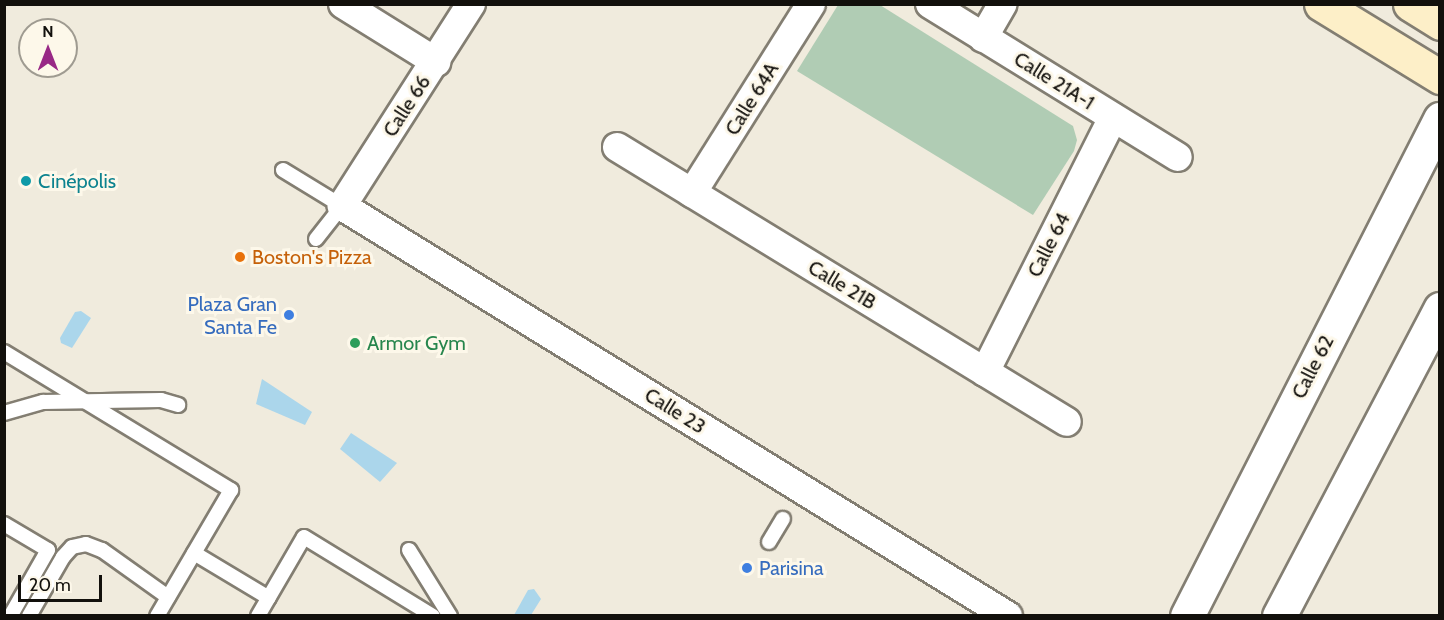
<!DOCTYPE html>
<meta charset="utf-8">
<style>
body{margin:0}
#map{position:relative;width:1444px;height:620px;overflow:hidden;background:#f0ebdd;font-family:Cabin,sans-serif}
div>[style]{position:absolute}
.green>*{inset:0;background:#b0ccb4}
.water>*{inset:0;background:#abd6eb}
.roads{filter:drop-shadow(2px 0 #837e72) drop-shadow(-2px 0 #837e72) drop-shadow(0 2px #837e72) drop-shadow(0 -2px #837e72)}
.service>*{height:14px;margin:-7px;padding:0 7px;transform-origin:7px;border-radius:7px;background:#fff}
.minor>*{height:28px;margin:-14px;padding:0 14px;transform-origin:14px;border-radius:14px;background:#fff}
.tertiary>*{height:33px;margin:-16.5px;padding:0 16.5px;transform-origin:16.5px;border-radius:16.5px;background:#fff}
.secondary>*{height:33px;margin:-16.5px;padding:0 16.5px;transform-origin:16.5px;border-radius:16.5px;background:#fdefc8}
.dots>*{width:16px;height:16px;translate:-50% -50%;box-sizing:border-box;border:3px solid #fdf8ea;border-radius:50%}
span{translate:-50% -50%;white-space:nowrap;text-align:center;line-height:1.15;-webkit-text-stroke:6px #fdf8ea;paint-order:stroke}
.street-label{font-size:20px;color:#12100c}
.culture-label{font-size:20px;color:#0d838f}
.left{translate:0 -50%;text-align:left}
.food-label{font-size:20px;color:#c56008}
.shop-label{font-size:20px;color:#366cbe}
.right{translate:-100% -50%;text-align:right}
.leisure-label{font-size:20px;color:#27864d}
.frame{position:absolute;inset:0;border:6px solid #12100c;pointer-events:none}
.north{position:absolute;left:18px;top:18px;width:60px;height:60px;box-sizing:border-box;background:#fdf8ea;border:2px solid #9f9b91;border-radius:50%;rotate:0deg;font-size:16px;font-weight:700;line-height:24px;text-align:center;color:#12100c}
.north::after{content:'';display:block;margin:auto;width:21px;height:27px;background:#982886;clip-path:polygon(50% 0,100% 100%,50% 72%,0 100%)}
.scale{position:absolute;left:18px;top:575px;width:84px;height:27px;box-sizing:border-box;border:3px solid #12100c;border-top:0;padding-left:8px;font-size:18px;line-height:21px;white-space:nowrap;color:#12100c;-webkit-text-stroke:4px #fdf8ea;paint-order:stroke}
</style>
<div id="map">
<div class="green">
<i style="clip-path:polygon(838px 5px,880px 5px,1073px 126px,1077px 140px,1074px 151px,1033px 215px,797px 71px)"></i>
</div>
<div class="water">
<i style="clip-path:polygon(81px 311px,91px 318px,72px 348px,61px 343px,60px 338px,75px 312px)"></i>
<i style="clip-path:polygon(262px 379px,312px 412px,305px 425px,256px 404px)"></i>
<i style="clip-path:polygon(351px 433px,397px 463px,380px 482px,340px 449px)"></i>
<i style="clip-path:polygon(534px 589px,541px 599px,531px 615px,514px 615px,528px 590px)"></i>
</div>
<div class="roads">
<div class="service">
<i style="left:283px;top:170px;width:69px;rotate:31.4deg"></i>
<i style="left:342px;top:206px;width:42px;rotate:128.2deg"></i>
<i style="left:4px;top:352px;width:266px;rotate:31.3deg"></i>
<i style="left:231px;top:490px;width:146px;rotate:120.4deg"></i>
<i style="left:4px;top:413px;width:41px;rotate:-15.8deg"></i>
<i style="left:43px;top:402px;width:118px;rotate:-1deg"></i>
<i style="left:161px;top:400px;width:18px;rotate:16deg"></i>
<i style="left:4px;top:524px;width:51px;rotate:30.6deg"></i>
<i style="left:48px;top:550px;width:73px;rotate:119.7deg"></i>
<i style="left:769px;top:542px;width:27px;rotate:-59deg"></i>
<i style="left:409px;top:550px;width:78px;rotate:58.2deg"></i>
<i style="left:194px;top:553px;width:87px;rotate:31deg"></i>
<i style="left:29px;top:616px;width:68px;rotate:-60deg"></i>
<i style="left:63px;top:557px;width:13px;rotate:-48deg"></i>
<i style="left:72px;top:547px;width:14px;rotate:-12deg"></i>
<i style="left:86px;top:544px;width:17px;rotate:21deg"></i>
<i style="left:102px;top:550px;width:81px;rotate:35.5deg"></i>
<i style="left:258px;top:616px;width:91px;rotate:-59.8deg"></i>
<i style="left:304px;top:537px;width:151px;rotate:31.5deg"></i>
</div>
<div class="minor">
<i style="left:343px;top:4px;width:110px;rotate:31.9deg"></i>
<i style="left:471px;top:4px;width:240px;rotate:122.6deg"></i>
<i style="left:342px;top:206px;width:782px;rotate:31.62deg"></i>
<i style="left:930px;top:4px;width:291px;rotate:31.7deg"></i>
<i style="left:983px;top:38px;width:39px;rotate:-60deg"></i>
<i style="left:617px;top:147px;width:527px;rotate:31.43deg"></i>
<i style="left:692px;top:193px;width:223px;rotate:-57.8deg"></i>
<i style="left:985px;top:372px;width:285px;rotate:-63.3deg"></i>
</div>
<div class="tertiary">
<i style="left:1187px;top:616px;width:558px;rotate:-63.02deg"></i>
<i style="left:1279px;top:616px;width:347px;rotate:-62.3deg"></i>
</div>
<div class="secondary">
<i style="left:1321px;top:4px;width:140px;rotate:31.5deg"></i>
<i style="left:1410px;top:4px;width:36px;rotate:32deg"></i>
</div>
</div>
<div class="dots">
<i style="left:26px;top:181px;background:#0f9aa8"></i>
<i style="left:240px;top:257px;background:#e8710a"></i>
<i style="left:289px;top:315px;background:#3f7fe0"></i>
<i style="left:355px;top:343px;background:#2e9e5b"></i>
<i style="left:747px;top:568px;background:#3f7fe0"></i>
</div>
<div class="street-label">
<span style="left:1054px;top:81px;rotate:32deg">Calle 21A-1</span>
<span style="left:752px;top:99px;rotate:-58deg">Calle 64A</span>
<span style="left:407px;top:106px;rotate:-57deg">Calle 66</span>
<span style="left:1049px;top:245px;rotate:-63deg">Calle 64</span>
<span style="left:842px;top:285px;rotate:31deg">Calle 21B</span>
<span style="left:1313px;top:367px;rotate:-63deg">Calle 62</span>
<span style="left:675px;top:411px;rotate:32deg">Calle 23</span>
</div>
<div class="culture-label">
<span class="left" style="left:38px;top:181px">Cinépolis</span>
</div>
<div class="food-label">
<span class="left" style="left:252px;top:257px">Boston's Pizza</span>
</div>
<div class="shop-label">
<span class="right" style="left:277px;top:316px">Plaza Gran<br>Santa Fe</span>
<span class="left" style="left:759px;top:568px">Parisina</span>
</div>
<div class="leisure-label">
<span class="left" style="left:367px;top:343px">Armor Gym</span>
</div>
<div class="frame"></div>
<div class="north">N</div>
<div class="scale">20 m</div>
</div>
